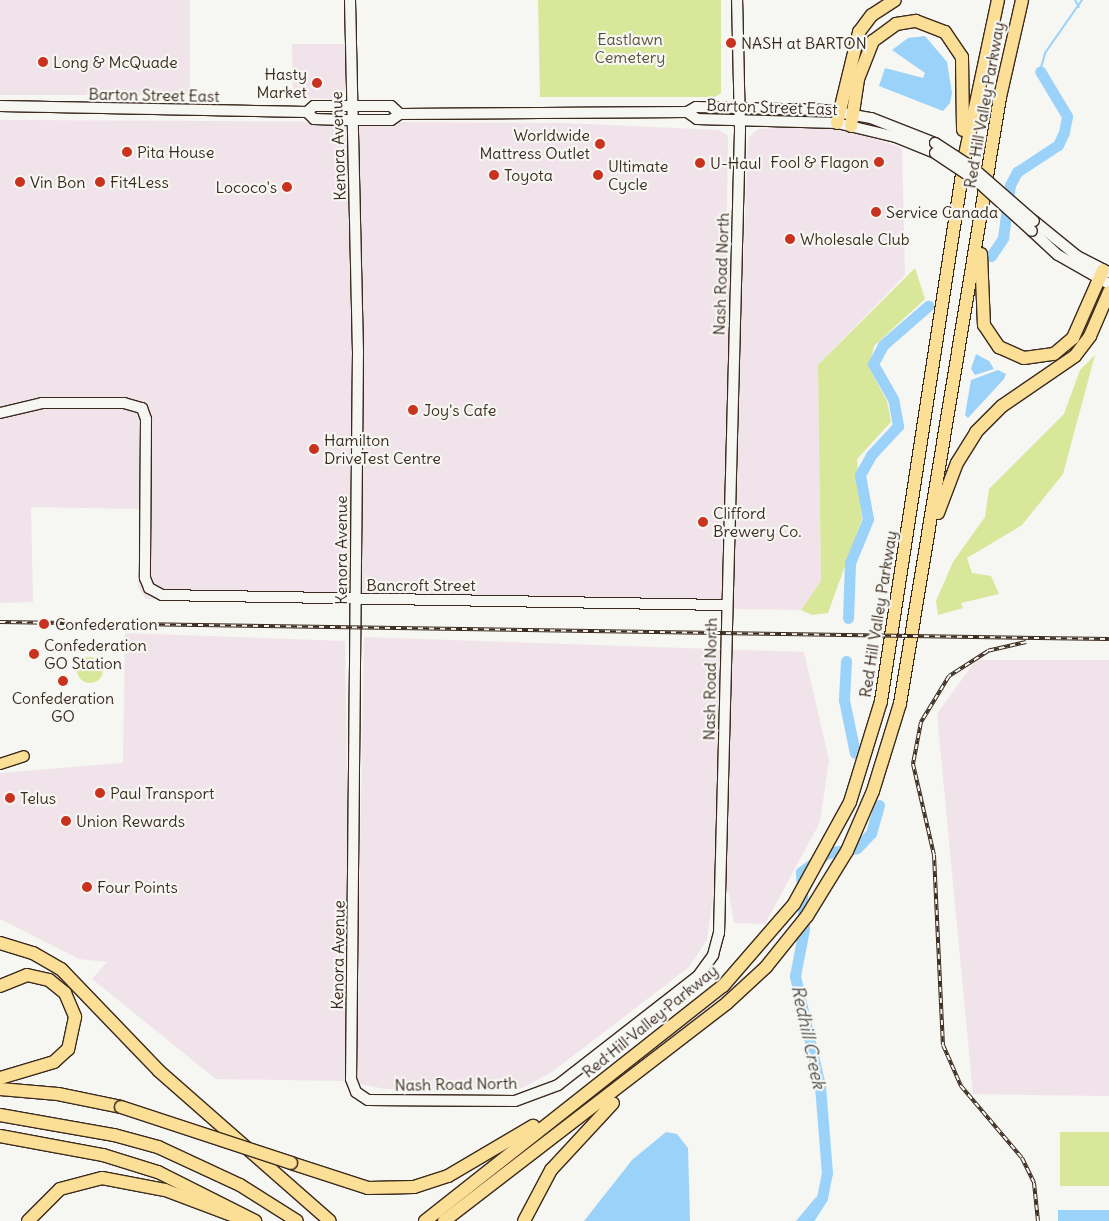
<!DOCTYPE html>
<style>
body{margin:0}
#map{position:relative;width:1109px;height:1221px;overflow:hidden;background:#f6f6f2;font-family:Delius,sans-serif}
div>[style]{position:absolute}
.built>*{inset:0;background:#f1e3ea;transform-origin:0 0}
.green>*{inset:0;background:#d8e79a;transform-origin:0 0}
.round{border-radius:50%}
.water>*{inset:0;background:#9bd2fa;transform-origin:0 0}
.stream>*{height:2px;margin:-1px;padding:0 1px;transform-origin:1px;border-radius:1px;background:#9bd2fa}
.river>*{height:11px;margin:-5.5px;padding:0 5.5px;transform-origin:5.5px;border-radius:5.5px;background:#9bd2fa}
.roads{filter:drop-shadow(1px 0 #3b2a1e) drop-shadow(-1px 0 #3b2a1e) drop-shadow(0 1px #3b2a1e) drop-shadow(0 -1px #3b2a1e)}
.secondary>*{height:10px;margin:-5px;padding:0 5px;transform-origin:5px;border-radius:5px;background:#f6f6f2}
.primary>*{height:10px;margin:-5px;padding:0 5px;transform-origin:5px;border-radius:5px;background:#fbdf96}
.highway>*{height:12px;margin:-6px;padding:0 6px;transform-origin:6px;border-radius:6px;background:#fbdf96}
.rail>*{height:4px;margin-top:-2px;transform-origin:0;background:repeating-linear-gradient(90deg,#f6f6f2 0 5.5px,#3b2a1e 0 11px);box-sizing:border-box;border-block:1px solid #3b2a1e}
.bridges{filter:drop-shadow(1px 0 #3b2a1e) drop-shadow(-1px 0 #3b2a1e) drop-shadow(0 1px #3b2a1e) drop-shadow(0 -1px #3b2a1e)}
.secondary-bridge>*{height:10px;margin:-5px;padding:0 5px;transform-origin:5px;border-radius:5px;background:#f6f6f2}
.highway-bridge>*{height:12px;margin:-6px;padding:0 6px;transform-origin:6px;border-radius:6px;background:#fbdf96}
.dots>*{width:14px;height:14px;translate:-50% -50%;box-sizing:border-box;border:2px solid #f6f6f2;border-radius:50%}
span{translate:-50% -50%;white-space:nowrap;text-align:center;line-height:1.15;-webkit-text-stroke:4.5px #f6f6f2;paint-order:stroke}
.park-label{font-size:16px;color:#5a5037}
.poi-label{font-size:16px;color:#3b2a1e}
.left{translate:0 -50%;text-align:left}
.right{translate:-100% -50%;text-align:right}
.street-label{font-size:16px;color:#3b2a1e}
.water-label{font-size:18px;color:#535455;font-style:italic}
</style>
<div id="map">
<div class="built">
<i style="left:0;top:0;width:190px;height:95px"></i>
<i style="clip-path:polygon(292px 44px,346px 44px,345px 92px,339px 99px,293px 98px)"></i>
<i style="clip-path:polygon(0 120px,564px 123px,719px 130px,728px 136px,726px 264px,743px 271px,748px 138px,758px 129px,818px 127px,855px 132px,902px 148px,905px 275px,818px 365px,821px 581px,801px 610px,146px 599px,138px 587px,139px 509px,31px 507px,33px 602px,0 603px)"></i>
<i style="clip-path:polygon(125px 633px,345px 641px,349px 908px,359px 908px,364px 637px,804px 652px,829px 760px,820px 822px,765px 924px,734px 923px,729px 892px,714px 888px,707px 940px,689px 967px,552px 1072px,522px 1088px,386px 1089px,342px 1081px,216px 1079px,92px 979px,107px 962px,79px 959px,0 919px,0 773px,123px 763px)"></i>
<i style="clip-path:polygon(976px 660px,1109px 660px,1109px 1096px,973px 1094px,937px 714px)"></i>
</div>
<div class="green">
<i style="clip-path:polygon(538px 0,721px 0,721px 93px,715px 97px,540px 97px)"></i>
<i style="clip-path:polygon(915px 268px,925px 299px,874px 346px,869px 368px,887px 401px,891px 422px,857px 459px,862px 519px,828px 613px,812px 615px,801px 610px,821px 581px,818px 365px)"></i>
<i style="clip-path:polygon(1095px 355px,1063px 474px,1022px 525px,967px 558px,972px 573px,991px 576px,999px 594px,961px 603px,963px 608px,938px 615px,936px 601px,953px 562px,985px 517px,989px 489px,1064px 414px,1080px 370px)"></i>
<i class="round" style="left:77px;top:657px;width:26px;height:26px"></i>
<i style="left:1060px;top:1132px;width:49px;height:54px"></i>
</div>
<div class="water">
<i style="clip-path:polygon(925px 36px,947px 62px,952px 93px,950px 103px,943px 111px,879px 86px,885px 68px,923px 78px,925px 73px,892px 50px,908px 38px)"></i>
<i style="clip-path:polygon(976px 354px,989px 361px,994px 369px,975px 375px,971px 369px)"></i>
<i style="clip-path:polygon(998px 370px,1006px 374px,1004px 379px,968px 418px,965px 415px,971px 380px)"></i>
<i style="clip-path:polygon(666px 1132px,677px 1134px,688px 1148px,690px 1221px,584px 1221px,632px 1160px)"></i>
<i style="clip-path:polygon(816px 1197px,826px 1199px,811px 1221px,796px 1221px)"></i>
<i style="left:1058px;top:1210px;width:51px;height:11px"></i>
</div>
<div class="stream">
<i style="left:1075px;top:0;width:8px;rotate:60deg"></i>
<i style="left:1040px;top:71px;width:19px;rotate:-74deg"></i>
<i style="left:1045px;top:53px;width:65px;rotate:-55.1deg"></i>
</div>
<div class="river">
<i style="left:991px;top:256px;width:22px;rotate:-56deg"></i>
<i style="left:1003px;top:238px;width:53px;rotate:-82.5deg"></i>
<i style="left:1010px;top:185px;width:15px;rotate:-62deg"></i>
<i style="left:1017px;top:172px;width:49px;rotate:-33.4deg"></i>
<i style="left:1058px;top:145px;width:14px;rotate:-65deg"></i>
<i style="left:1064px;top:132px;width:16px;rotate:-79deg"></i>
<i style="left:1067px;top:116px;width:52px;rotate:-121deg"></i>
<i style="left:848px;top:618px;width:55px;rotate:-87.9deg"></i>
<i style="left:850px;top:563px;width:48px;rotate:-67.8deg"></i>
<i style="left:868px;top:519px;width:45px;rotate:-100.3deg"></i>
<i style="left:860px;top:475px;width:23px;rotate:-61deg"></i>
<i style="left:871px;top:455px;width:40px;rotate:-47deg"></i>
<i style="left:898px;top:426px;width:27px;rotate:-100deg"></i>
<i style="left:893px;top:399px;width:40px;rotate:-119.7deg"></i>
<i style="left:873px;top:364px;width:21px;rotate:-62deg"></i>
<i style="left:883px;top:345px;width:60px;rotate:-40.9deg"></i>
<i style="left:846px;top:661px;width:39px;rotate:93deg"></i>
<i style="left:844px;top:700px;width:54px;rotate:78.3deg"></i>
<i style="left:807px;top:1221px;width:27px;rotate:-57deg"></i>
<i style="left:822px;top:1198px;width:25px;rotate:-79deg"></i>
<i style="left:827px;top:1173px;width:87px;rotate:-94.6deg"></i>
<i style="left:820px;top:1086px;width:113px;rotate:-102.8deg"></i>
<i style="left:795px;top:976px;width:48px;rotate:-79.2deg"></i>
<i style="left:804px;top:929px;width:57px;rotate:-93deg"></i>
<i style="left:801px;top:872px;width:32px;rotate:-36deg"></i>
<i style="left:827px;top:853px;width:30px;rotate:-9deg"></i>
<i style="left:857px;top:848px;width:21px;rotate:-47deg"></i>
<i style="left:871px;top:833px;width:29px;rotate:-74deg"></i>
</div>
<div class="roads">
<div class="secondary">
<i style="left:350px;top:0;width:352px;rotate:88.7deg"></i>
<i style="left:358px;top:352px;width:727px;rotate:90.55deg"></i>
<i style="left:351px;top:1079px;width:14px;rotate:69deg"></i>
<i style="left:356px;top:1092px;width:14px;rotate:34deg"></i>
<i style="left:368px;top:1100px;width:147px;rotate:0.4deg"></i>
<i style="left:515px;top:1101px;width:46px;rotate:-20.4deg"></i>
<i style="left:558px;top:1085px;width:177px;rotate:-37.9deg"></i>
<i style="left:698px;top:976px;width:26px;rotate:-54deg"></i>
<i style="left:713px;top:955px;width:23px;rotate:-75deg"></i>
<i style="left:719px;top:933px;width:804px;rotate:-88.5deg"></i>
<i style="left:740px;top:129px;width:129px;rotate:-91.3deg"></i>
<i style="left:0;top:106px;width:307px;rotate:1.1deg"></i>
<i style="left:307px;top:112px;width:10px;rotate:45deg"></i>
<i style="left:314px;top:119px;width:38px;rotate:2deg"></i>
<i style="left:352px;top:120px;width:39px"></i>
<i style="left:391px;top:120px;width:11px;rotate:-34deg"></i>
<i style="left:400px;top:114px;width:287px;rotate:-0.4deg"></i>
<i style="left:687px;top:112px;width:10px;rotate:-29deg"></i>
<i style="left:696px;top:107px;width:129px;rotate:1.3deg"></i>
<i style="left:825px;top:110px;width:47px;rotate:9.9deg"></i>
<i style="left:871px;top:118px;width:69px;rotate:21.3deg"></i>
<i style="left:307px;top:112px;width:9px;rotate:-41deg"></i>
<i style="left:314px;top:106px;width:77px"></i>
<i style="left:391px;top:106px;width:12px;rotate:42deg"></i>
<i style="left:687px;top:112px;width:12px;rotate:35deg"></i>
<i style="left:697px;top:119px;width:140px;rotate:1.6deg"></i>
<i style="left:837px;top:123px;width:61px;rotate:13.3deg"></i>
<i style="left:896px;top:137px;width:42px;rotate:22.3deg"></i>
<i style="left:1034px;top:221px;width:55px;rotate:39.1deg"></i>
<i style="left:1077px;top:256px;width:36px;rotate:27deg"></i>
<i style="left:1032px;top:231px;width:35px;rotate:43deg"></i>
<i style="left:1058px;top:255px;width:59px;rotate:29.6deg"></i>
<i style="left:0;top:413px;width:43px;rotate:-13.4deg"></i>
<i style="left:42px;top:403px;width:82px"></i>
<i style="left:124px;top:403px;width:19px;rotate:16deg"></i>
<i style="left:142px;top:408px;width:12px;rotate:70deg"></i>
<i style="left:146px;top:419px;width:159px;rotate:90.4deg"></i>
<i style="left:145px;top:578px;width:11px;rotate:68deg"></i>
<i style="left:149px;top:588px;width:15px;rotate:28deg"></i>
<i style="left:162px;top:595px;width:564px;rotate:1.02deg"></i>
</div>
<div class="primary">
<i style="left:0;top:764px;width:25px;rotate:-18deg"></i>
</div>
<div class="highway">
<i style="left:837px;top:123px;width:94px;rotate:-76.4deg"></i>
<i style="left:859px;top:32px;width:21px;rotate:-53deg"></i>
<i style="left:872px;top:15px;width:27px;rotate:-33deg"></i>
<i style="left:851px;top:126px;width:48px;rotate:-81.5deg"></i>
<i style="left:858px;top:79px;width:41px;rotate:-68.5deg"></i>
<i style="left:873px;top:41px;width:29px;rotate:-36deg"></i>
<i style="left:896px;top:24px;width:20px;rotate:-9deg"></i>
<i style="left:916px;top:21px;width:31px;rotate:21deg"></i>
<i style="left:945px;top:32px;width:30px;rotate:56deg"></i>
<i style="left:962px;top:57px;width:73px;rotate:89.2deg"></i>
<i style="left:981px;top:254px;width:71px;rotate:87.6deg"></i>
<i style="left:984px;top:325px;width:27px;rotate:56deg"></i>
<i style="left:999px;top:347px;width:27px;rotate:24deg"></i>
<i style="left:1024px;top:358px;width:30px;rotate:-8deg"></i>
<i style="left:1054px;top:354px;width:25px;rotate:-40deg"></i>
<i style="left:1073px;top:338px;width:74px;rotate:-66.2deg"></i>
<i style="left:938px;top:513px;width:53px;rotate:-69.2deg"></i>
<i style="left:957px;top:463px;width:36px;rotate:-58deg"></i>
<i style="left:976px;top:432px;width:37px;rotate:-45deg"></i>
<i style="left:1002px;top:406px;width:88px;rotate:-34.4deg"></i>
<i style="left:1075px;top:356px;width:25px;rotate:-53deg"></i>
<i style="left:1090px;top:336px;width:48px;rotate:-66.6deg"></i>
<i style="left:0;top:943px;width:34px;rotate:17deg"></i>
<i style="left:33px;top:953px;width:32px;rotate:30deg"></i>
<i style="left:61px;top:969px;width:141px;rotate:46.1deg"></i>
<i style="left:159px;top:1071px;width:227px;rotate:41.3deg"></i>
<i style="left:0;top:986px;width:29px;rotate:-22deg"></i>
<i style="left:27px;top:975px;width:23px;rotate:13deg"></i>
<i style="left:49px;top:980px;width:21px;rotate:39deg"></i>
<i style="left:65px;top:993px;width:26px;rotate:67deg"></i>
<i style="left:75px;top:1017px;width:33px;rotate:102deg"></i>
<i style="left:68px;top:1049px;width:19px;rotate:137deg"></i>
<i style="left:54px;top:1062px;width:56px;rotate:163.5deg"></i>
<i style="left:0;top:1089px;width:58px;rotate:4.9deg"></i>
<i style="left:58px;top:1094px;width:64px;rotate:11.7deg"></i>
<i style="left:0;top:1115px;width:116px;rotate:10deg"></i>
<i style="left:114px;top:1135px;width:46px;rotate:15.3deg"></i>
<i style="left:158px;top:1147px;width:90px;rotate:24.9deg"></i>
<i style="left:240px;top:1185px;width:67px;rotate:32.3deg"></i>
<i style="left:0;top:1136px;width:105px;rotate:10.5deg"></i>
<i style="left:103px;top:1155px;width:58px;rotate:17.2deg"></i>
<i style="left:158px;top:1172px;width:109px;rotate:26.8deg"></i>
<i style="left:291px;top:1163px;width:81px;rotate:18deg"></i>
<i style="left:368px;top:1188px;width:46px;rotate:-1.2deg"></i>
<i style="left:414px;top:1187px;width:36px;rotate:-18deg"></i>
<i style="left:448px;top:1176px;width:99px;rotate:-30.5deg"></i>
<i style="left:28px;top:1221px;width:45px;rotate:-45deg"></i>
<i style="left:60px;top:1189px;width:43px;rotate:-14.7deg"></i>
<i style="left:102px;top:1178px;width:64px;rotate:10.8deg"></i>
<i style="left:165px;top:1190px;width:85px;rotate:20.6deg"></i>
<i style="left:425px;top:1221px;width:380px;rotate:-38.3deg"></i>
<i style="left:723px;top:986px;width:108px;rotate:-49.1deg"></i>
<i style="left:794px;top:904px;width:116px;rotate:-61.2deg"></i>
<i style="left:850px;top:802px;width:106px;rotate:-72.9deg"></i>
<i style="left:881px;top:701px;width:552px;rotate:-81.25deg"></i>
<i style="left:965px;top:155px;width:158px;rotate:-78deg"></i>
<i style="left:444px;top:1221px;width:357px;rotate:-37.6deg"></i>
<i style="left:727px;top:1003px;width:53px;rotate:-42.7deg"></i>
<i style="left:766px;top:967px;width:65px;rotate:-51.2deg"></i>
<i style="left:807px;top:916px;width:76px;rotate:-58.4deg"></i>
<i style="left:847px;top:851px;width:65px;rotate:-66.6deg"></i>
<i style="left:873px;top:791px;width:91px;rotate:-72.8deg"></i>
<i style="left:900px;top:704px;width:615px;rotate:-80.64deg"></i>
<i style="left:1000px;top:97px;width:99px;rotate:-77.2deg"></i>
<i style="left:524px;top:1221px;width:58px;rotate:-62.1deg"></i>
<i style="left:551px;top:1170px;width:91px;rotate:-47.2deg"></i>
</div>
</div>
<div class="rail">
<i style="left:0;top:622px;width:1109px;rotate:0.88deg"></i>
<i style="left:1026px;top:642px;width:39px;rotate:167deg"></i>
<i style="left:988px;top:651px;width:46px;rotate:147.3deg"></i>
<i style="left:949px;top:676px;width:54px;rotate:121.3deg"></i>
<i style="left:921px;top:722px;width:43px;rotate:100.8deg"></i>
<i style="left:913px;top:764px;width:93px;rotate:77deg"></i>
<i style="left:934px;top:855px;width:190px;rotate:87.3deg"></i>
<i style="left:943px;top:1045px;width:45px;rotate:66.3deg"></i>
<i style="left:961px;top:1086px;width:94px;rotate:49.7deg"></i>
<i style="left:1022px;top:1158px;width:28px;rotate:64deg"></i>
<i style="left:1034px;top:1183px;width:38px;rotate:84deg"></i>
</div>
<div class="bridges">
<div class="secondary-bridge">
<i style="left:935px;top:143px;width:44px;rotate:33deg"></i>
<i style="left:972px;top:167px;width:82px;rotate:41.1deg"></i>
<i style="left:935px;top:153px;width:50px;rotate:33.7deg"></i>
<i style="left:977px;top:181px;width:74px;rotate:42.3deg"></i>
</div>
<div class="highway-bridge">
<i style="left:121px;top:1107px;width:179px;rotate:18.2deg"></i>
</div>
</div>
<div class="dots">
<i style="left:731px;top:43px;background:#c8321e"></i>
<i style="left:43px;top:62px;background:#c8321e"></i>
<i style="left:317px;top:83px;background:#c8321e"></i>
<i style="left:600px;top:144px;background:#c8321e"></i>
<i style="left:127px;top:152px;background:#c8321e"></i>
<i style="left:879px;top:162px;background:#c8321e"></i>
<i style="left:700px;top:163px;background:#c8321e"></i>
<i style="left:494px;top:175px;background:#c8321e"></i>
<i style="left:598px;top:175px;background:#c8321e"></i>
<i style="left:20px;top:182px;background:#c8321e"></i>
<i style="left:100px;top:182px;background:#c8321e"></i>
<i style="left:287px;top:187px;background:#c8321e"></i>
<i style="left:876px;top:212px;background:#c8321e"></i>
<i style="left:790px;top:239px;background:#c8321e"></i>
<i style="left:413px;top:410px;background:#c8321e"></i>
<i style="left:314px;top:449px;background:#c8321e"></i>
<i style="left:703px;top:522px;background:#c8321e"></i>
<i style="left:44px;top:624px;background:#c8321e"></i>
<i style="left:34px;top:654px;background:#c8321e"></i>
<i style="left:63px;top:681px;background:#c8321e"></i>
<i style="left:100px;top:793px;background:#c8321e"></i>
<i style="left:10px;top:798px;background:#c8321e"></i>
<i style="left:66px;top:821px;background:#c8321e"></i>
<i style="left:87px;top:887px;background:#c8321e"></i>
</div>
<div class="park-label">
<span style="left:630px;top:48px">Eastlawn<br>Cemetery</span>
</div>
<div class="poi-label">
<span class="left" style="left:741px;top:43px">NASH at BARTON</span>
<span class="left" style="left:53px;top:62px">Long &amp; McQuade</span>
<span class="right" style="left:307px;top:83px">Hasty<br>Market</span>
<span class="right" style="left:590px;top:144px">Worldwide<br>Mattress Outlet</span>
<span class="left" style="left:137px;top:152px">Pita House</span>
<span class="right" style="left:869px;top:162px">Fool &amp; Flagon</span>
<span class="left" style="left:710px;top:163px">U-Haul</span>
<span class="left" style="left:608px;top:175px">Ultimate<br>Cycle</span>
<span class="left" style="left:504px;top:175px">Toyota</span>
<span class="left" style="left:30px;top:182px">Vin Bon</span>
<span class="left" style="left:110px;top:182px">Fit4Less</span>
<span class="right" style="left:277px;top:187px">Lococo's</span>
<span class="left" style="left:886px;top:212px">Service Canada</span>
<span class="left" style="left:800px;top:239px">Wholesale Club</span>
<span class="left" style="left:423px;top:410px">Joy's Cafe</span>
<span class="left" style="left:324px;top:449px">Hamilton<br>DriveTest Centre</span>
<span class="left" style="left:713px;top:522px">Clifford<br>Brewery Co.</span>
<span class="left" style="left:55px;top:624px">Confederation</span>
<span class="left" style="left:44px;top:654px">Confederation<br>GO Station</span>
<span style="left:63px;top:707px">Confederation<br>GO</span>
<span class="left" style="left:110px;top:793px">Paul Transport</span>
<span class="left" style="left:20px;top:798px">Telus</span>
<span class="left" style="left:76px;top:821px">Union Rewards</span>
<span class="left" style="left:97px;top:887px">Four Points</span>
</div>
<div class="street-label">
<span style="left:154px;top:95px;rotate:1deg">Barton Street East</span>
<span style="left:984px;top:105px;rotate:-80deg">Red Hill Valley Parkway</span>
<span style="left:772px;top:107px;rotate:2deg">Barton Street East</span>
<span style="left:338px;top:146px;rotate:-92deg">Kenora Avenue</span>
<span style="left:721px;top:274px;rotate:-88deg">Nash Road North</span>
<span style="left:341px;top:550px;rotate:-90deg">Kenora Avenue</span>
<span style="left:421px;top:585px">Bancroft Street</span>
<span style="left:878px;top:614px;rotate:-81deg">Red Hill Valley Parkway</span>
<span style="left:710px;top:679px;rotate:-89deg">Nash Road North</span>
<span style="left:338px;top:955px;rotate:-89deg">Kenora Avenue</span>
<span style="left:650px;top:1021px;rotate:-39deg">Red Hill Valley Parkway</span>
<span style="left:456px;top:1084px;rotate:-1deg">Nash Road North</span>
</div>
<div class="water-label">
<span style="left:808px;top:1037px;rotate:78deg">Redhill Creek</span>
</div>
</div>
